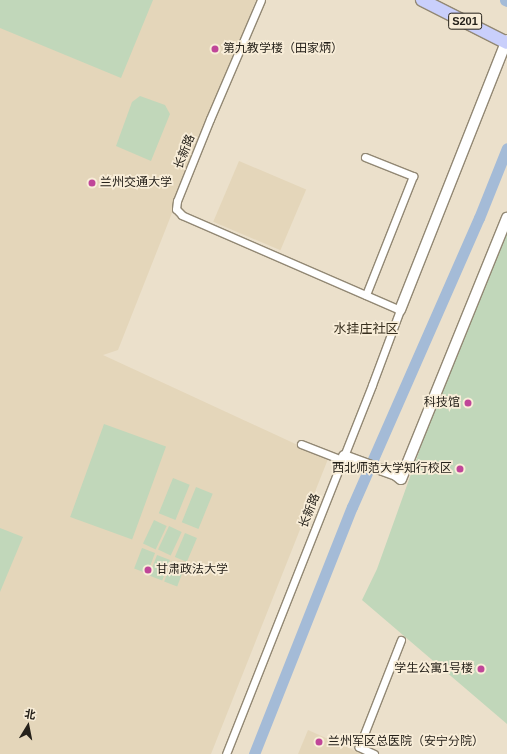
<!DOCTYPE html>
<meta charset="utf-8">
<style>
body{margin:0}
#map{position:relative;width:507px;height:754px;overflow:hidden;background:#ebe0cb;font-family:Arial,"Noto Sans SC",sans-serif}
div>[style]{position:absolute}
.built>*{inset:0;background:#e4d6ba;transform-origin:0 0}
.green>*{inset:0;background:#c1d7ba;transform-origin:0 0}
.river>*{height:11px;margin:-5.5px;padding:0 5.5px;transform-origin:5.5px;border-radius:5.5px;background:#a4bbd7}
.roads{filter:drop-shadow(1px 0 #928874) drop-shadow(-1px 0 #928874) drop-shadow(0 1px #928874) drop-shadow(0 -1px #928874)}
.street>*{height:7px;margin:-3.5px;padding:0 3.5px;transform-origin:3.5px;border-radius:3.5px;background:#fff}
.secondary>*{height:10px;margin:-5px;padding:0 5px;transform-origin:5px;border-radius:5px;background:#fff}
.primary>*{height:12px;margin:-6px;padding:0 6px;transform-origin:6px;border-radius:6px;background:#c9cffb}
.dots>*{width:11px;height:11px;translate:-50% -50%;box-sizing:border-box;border:2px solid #f8edd8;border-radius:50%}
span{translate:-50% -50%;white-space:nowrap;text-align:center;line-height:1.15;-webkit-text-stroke:3.5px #f8edd8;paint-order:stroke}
.shield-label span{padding:1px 3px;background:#f8edd8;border:1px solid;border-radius:3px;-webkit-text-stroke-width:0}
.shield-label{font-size:11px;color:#25211a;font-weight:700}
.poi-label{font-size:12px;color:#25211a}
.left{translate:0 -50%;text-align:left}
.right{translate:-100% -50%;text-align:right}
.street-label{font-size:12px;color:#25211a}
.neighbourhood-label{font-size:13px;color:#38301f}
.north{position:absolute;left:8px;top:706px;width:40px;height:40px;-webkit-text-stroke:3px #f8edd8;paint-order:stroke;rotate:10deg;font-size:11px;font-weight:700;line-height:16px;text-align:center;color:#25211a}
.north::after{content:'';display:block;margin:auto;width:14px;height:18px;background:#25211a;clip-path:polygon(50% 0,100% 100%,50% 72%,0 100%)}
</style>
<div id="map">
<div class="built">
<i style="clip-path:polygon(0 0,256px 0,118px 350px,103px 355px,328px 459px,211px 754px,0 754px)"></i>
<i style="left:239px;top:161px;width:73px;height:66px;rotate:23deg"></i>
<i style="clip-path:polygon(308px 730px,362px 754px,298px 754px)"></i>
</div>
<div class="green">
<i style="clip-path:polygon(0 0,153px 0,121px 78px,0 28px)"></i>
<i style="clip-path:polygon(140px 96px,165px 105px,170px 114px,151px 161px,116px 146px,132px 102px)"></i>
<i style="clip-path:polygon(507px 227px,507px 724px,362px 600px,377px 569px,449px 368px)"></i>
<i style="left:104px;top:424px;width:66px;height:99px;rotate:20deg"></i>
<i style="left:173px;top:478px;width:18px;height:38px;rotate:22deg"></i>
<i style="left:196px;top:487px;width:18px;height:38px;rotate:22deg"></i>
<i style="left:154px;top:520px;width:14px;height:26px;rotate:25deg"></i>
<i style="left:169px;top:526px;width:14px;height:26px;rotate:25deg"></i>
<i style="clip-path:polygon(0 528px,23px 537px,0 592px)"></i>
<i style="left:185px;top:533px;width:13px;height:26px;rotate:23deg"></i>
<i style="left:142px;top:548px;width:14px;height:22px;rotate:21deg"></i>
<i style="left:157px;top:555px;width:14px;height:22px;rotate:21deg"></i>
<i style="left:172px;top:561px;width:14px;height:22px;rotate:21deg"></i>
</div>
<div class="river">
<i style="left:505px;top:0;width:2px;rotate:27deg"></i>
<i style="left:254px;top:754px;width:266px;rotate:-68.4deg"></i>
<i style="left:352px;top:507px;width:316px;rotate:-66.3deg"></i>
<i style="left:479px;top:218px;width:75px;rotate:-68.2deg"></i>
</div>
<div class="roads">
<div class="street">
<i style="left:365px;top:157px;width:52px;rotate:21.6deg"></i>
<i style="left:413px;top:176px;width:128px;rotate:111.6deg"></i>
<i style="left:301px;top:444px;width:44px;rotate:21.3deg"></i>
<i style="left:226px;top:754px;width:397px;rotate:-68.4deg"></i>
<i style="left:372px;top:385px;width:80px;rotate:-69.5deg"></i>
<i style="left:400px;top:310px;width:238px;rotate:-156.5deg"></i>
<i style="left:182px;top:215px;width:8px;rotate:-135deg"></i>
<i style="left:176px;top:209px;width:8px;rotate:-83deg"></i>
<i style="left:177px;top:201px;width:88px;rotate:-68.1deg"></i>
<i style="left:210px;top:119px;width:129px;rotate:-66.8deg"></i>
<i style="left:374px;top:754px;width:17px;rotate:-155deg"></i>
<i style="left:359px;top:747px;width:115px;rotate:-68.6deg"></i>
</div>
<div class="secondary">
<i style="left:400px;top:310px;width:290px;rotate:-68.4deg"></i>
<i style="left:344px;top:456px;width:55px;rotate:20.1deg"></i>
<i style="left:396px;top:475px;width:6px;rotate:39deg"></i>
<i style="left:401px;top:479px;width:282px;rotate:-67.9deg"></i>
</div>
<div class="primary">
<i style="left:422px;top:0;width:95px;rotate:26.8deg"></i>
</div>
</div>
<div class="dots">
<i style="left:215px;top:49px;background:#c04699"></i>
<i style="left:92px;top:183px;background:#c04699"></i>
<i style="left:468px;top:403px;background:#c04699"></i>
<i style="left:460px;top:469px;background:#c04699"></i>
<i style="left:148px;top:570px;background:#c04699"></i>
<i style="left:481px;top:669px;background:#c04699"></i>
<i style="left:319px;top:742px;background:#c04699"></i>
</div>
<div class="shield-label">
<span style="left:465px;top:21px">S201</span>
</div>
<div class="poi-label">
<span class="left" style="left:223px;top:49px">第九教学楼（田家炳）</span>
<span class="left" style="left:100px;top:183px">兰州交通大学</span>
<span class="right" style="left:460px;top:403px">科技馆</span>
<span class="right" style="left:452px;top:469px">西北师范大学知行校区</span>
<span class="left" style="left:156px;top:570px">甘肃政法大学</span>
<span class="right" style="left:473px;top:669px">学生公寓1号楼</span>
<span class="left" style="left:328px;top:742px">兰州军区总医院（安宁分院）</span>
</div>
<div class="street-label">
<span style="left:185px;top:152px;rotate:-68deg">长新路</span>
<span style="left:310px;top:511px;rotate:-68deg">长新路</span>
</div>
<div class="neighbourhood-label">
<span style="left:366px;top:329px">水挂庄社区</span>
</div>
<div class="north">北</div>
</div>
